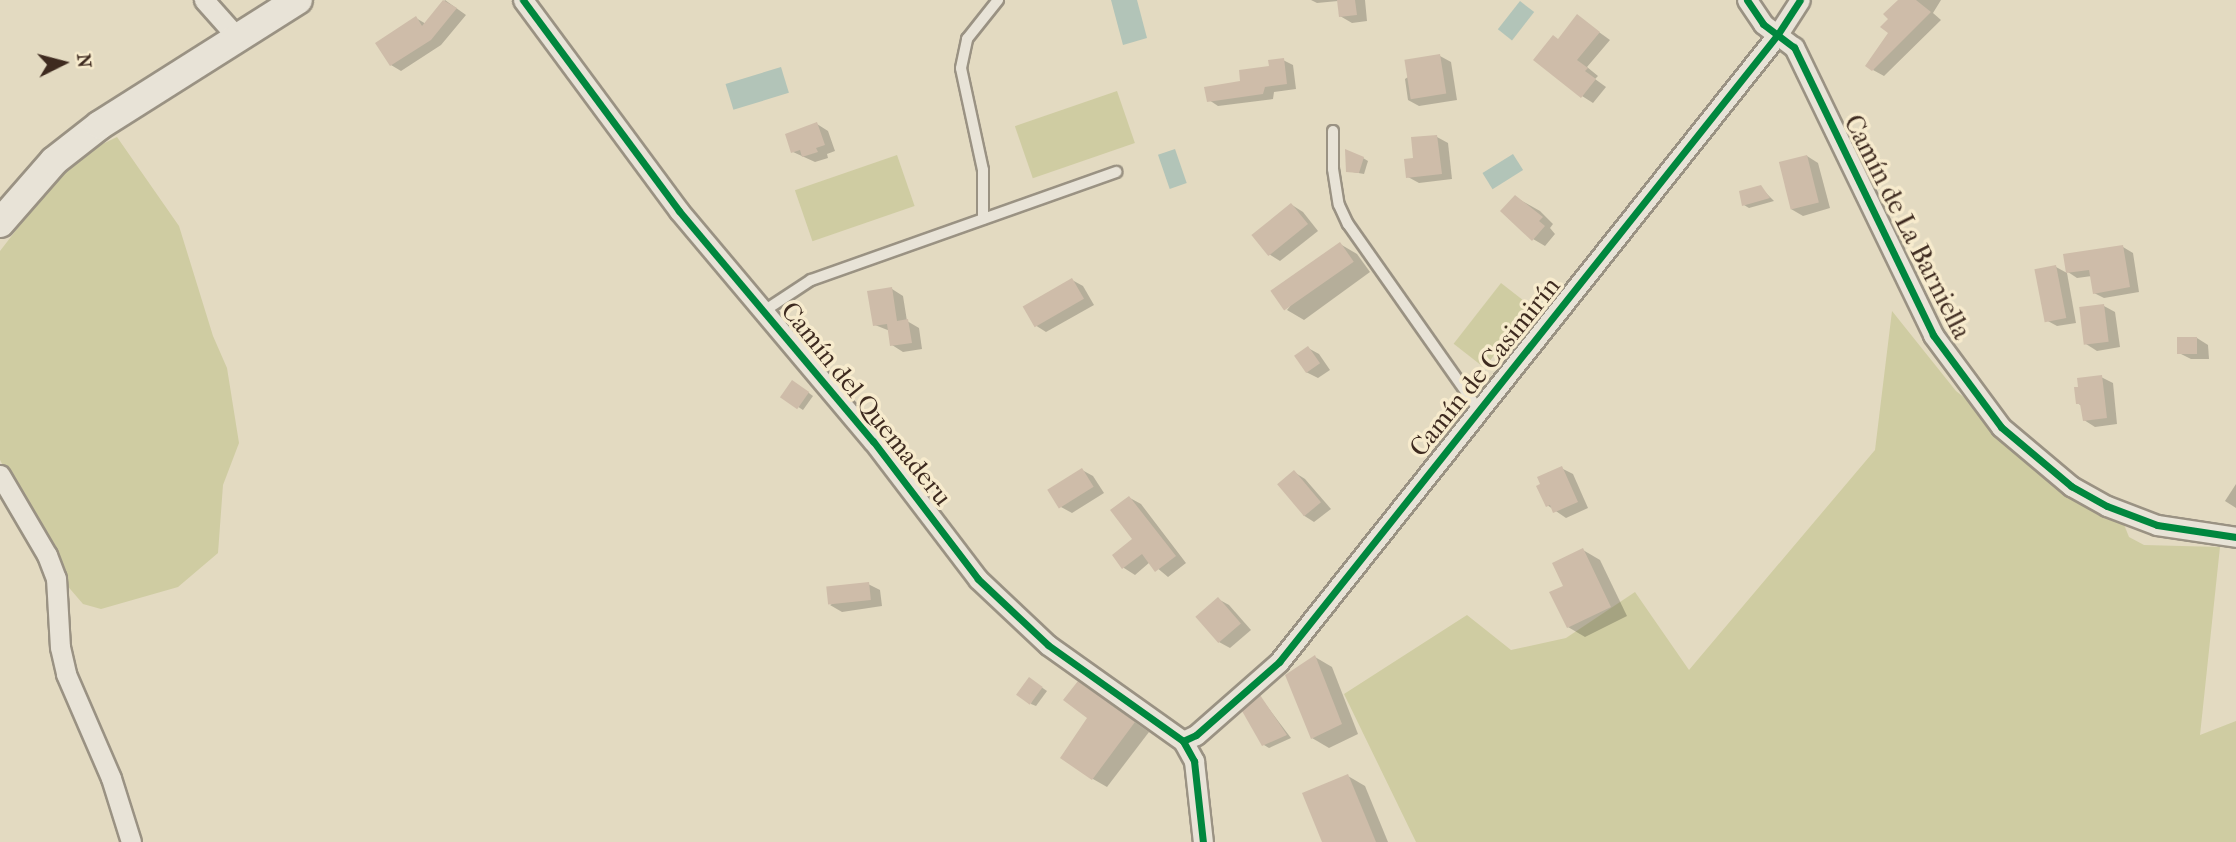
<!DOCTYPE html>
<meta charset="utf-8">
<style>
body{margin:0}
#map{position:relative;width:2236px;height:842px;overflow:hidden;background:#e3dac1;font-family:"IM FELL French Canon",serif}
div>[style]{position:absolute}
.green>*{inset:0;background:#cfcca2;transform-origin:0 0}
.water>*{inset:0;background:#b2c4b8;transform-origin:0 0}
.shadow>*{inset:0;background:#0003}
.building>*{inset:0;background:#cebca9;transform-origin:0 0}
.roads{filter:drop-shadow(2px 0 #9a9283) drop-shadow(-2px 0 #9a9283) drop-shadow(0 2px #9a9283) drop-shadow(0 -2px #9a9283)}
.lane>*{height:10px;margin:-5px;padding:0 5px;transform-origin:5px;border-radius:5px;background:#e8e3d7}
.street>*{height:19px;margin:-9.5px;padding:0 9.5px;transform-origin:9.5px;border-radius:9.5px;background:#e8e3d7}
.secondary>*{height:28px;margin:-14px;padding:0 14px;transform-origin:14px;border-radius:14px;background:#e8e3d7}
.cycleway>*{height:7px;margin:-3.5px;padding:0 3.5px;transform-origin:3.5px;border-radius:3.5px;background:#00873e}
span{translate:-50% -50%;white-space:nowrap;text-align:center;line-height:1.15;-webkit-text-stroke:7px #f7ebcd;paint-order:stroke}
.street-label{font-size:26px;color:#3e2a1f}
.north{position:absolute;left:28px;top:28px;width:70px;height:70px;-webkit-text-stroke:5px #f7ebcd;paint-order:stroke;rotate:84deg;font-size:19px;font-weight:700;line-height:28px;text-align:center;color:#3e2a1f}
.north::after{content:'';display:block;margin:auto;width:24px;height:32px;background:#3e2a1f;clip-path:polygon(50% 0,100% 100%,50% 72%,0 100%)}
</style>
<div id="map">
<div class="green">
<i style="left:1117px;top:91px;width:55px;height:108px;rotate:71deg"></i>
<i style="clip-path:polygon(117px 137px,179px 226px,213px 336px,227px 368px,239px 443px,223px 485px,218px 553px,178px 587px,101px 609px,83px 604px,65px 583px,0 460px,0 251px,44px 194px,86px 152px)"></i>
<i style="left:897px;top:155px;width:54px;height:108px;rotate:71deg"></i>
<i style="left:1501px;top:283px;width:39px;height:77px;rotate:38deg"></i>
<i style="clip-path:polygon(1892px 311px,1956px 391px,2123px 522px,2129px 537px,2144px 545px,2220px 547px,2200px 735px,2236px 721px,2236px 842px,1416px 842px,1344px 694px,1467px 615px,1511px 650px,1566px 638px,1635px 592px,1689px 670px,1875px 450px)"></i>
</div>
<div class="water">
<i style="clip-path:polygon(1111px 0,1137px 0,1147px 38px,1123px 45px)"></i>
<i style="left:1520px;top:1px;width:18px;height:36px;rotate:38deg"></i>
<i style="left:781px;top:67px;width:27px;height:58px;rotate:73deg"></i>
<i style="left:1175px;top:149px;width:36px;height:18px;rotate:71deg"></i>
<i style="left:1513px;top:154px;width:19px;height:36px;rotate:58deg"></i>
</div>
<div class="shadow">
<i style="clip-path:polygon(445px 0,466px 15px,441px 45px,401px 71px,391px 65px,416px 18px,426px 24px)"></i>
<i style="clip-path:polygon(1311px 0,1365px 0,1367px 21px,1352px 23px,1340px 16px,1338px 1px,1317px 3px)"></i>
<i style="clip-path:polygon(1900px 0,1941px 0,1933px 13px,1941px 20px,1884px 76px,1873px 70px,1890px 33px,1890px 19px)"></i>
<i style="clip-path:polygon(1578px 17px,1610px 40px,1587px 67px,1598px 76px,1595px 79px,1606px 87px,1593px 103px,1582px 96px,1559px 41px)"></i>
<i style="clip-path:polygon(1440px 56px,1451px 62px,1457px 100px,1419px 106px,1408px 100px,1405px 79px)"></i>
<i style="clip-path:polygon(1283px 60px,1293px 65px,1296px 89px,1274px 92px,1273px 99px,1218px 106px,1209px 100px)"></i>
<i style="clip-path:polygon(817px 124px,828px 131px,835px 151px,827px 154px,828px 158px,815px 162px,793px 152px)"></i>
<i style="clip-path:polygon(1437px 137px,1448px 143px,1452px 179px,1419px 183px,1408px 177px,1415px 159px)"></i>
<i style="clip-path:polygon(1807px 156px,1818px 163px,1830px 208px,1803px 216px,1791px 209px)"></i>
<i style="clip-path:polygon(1363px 158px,1368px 161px,1364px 174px,1347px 171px)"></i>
<i style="clip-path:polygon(1760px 187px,1774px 201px,1749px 208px,1744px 205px)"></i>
<i style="clip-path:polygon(1515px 197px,1540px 211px,1553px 224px,1550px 228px,1555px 234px,1545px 246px,1533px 239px)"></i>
<i style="clip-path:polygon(1292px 205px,1303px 212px,1318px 231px,1280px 261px,1269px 254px)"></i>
<i style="clip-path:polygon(1340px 244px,1357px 254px,1370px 272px,1304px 320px,1287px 310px)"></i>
<i style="clip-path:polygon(2123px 247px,2133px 253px,2139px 292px,2104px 298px,2094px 293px,2092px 276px,2077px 278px,2068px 272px)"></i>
<i style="clip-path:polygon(2056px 267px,2067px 273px,2076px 323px,2057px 326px,2046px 320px)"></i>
<i style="clip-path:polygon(1072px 280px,1083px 286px,1094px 305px,1046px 332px,1035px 325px)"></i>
<i style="clip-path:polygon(892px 289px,903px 296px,907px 321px,919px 328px,922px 349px,903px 352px,892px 345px,890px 331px,875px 325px)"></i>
<i style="clip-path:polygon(2104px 306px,2115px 312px,2120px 347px,2097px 351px,2086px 344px)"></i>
<i style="clip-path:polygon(2197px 338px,2208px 345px,2209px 359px,2191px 359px,2179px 353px)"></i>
<i style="clip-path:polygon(1308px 348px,1319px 354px,1330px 370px,1318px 378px,1306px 372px)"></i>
<i style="clip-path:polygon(2101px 377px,2113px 383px,2117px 424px,2095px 427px,2084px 420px,2082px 406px,2077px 403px)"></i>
<i style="clip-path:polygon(798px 385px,813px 396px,803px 410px,783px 397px)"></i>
<i style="clip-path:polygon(1561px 468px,1573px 474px,1588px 508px,1566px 518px,1547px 505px)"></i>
<i style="clip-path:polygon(1082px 470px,1093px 476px,1104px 493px,1072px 513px,1061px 507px)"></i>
<i style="clip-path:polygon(1294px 472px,1305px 479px,1331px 509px,1314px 522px,1303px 515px)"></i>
<i style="clip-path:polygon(2236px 484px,2236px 508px,2225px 501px)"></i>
<i style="clip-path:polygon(1130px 498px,1141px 504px,1186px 563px,1168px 577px,1150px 562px,1135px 575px,1124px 568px,1114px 556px,1135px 540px)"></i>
<i style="clip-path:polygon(1583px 550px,1600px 560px,1627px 616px,1585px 637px,1568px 627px)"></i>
<i style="clip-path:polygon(868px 584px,880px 590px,882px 606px,842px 612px,830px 605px)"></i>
<i style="clip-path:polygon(1218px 599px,1229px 605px,1251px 630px,1230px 648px,1219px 642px)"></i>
<i style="clip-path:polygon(1315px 657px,1332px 667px,1358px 734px,1329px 748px,1312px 738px)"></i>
<i style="clip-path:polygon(1034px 682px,1047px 691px,1036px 706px,1031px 704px)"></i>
<i style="clip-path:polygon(1093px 692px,1149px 732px,1107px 787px,1093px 779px,1089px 718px)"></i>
<i style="clip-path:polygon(1260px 697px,1291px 738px,1269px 748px,1264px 745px)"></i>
<i style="clip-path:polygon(1348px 776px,1365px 786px,1388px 842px,1324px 842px)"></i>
</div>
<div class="building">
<i style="clip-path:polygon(443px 0,457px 8px,431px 40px,390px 66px,375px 43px,416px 16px,422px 26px)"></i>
<i style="clip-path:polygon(1337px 0,1355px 0,1357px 15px,1339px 17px)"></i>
<i style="clip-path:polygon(1898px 0,1916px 0,1931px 12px,1872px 71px,1865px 66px,1888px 33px,1880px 27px,1888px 19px,1883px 14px)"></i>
<i style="clip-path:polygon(1577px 14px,1600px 32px,1577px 60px,1588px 68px,1585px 71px,1596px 79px,1581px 98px,1533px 60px,1553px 35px,1558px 39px)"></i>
<i style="left:1440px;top:54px;width:40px;height:36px;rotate:81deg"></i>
<i style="clip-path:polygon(1284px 58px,1287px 84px,1265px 87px,1263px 94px,1207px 102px,1204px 87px,1240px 81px,1239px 70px,1269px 66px,1268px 60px)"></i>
<i style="clip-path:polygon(817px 122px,825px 145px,816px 148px,818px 152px,802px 157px,800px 150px,791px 153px,785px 134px)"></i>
<i style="clip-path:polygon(1437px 135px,1442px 174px,1406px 178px,1404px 159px,1413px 158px,1411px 137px)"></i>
<i style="clip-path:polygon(1345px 149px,1364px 157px,1359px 173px,1346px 172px)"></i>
<i style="left:1807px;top:155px;width:49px;height:29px;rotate:76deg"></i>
<i style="clip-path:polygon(1761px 185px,1770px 198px,1742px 206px,1739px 191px)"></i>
<i style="clip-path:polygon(1515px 195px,1543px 217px,1539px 221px,1545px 226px,1532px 241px,1500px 211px)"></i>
<i style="left:1291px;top:203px;width:27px;height:51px;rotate:51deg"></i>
<i style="left:1340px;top:242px;width:24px;height:85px;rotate:55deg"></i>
<i style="clip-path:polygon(2123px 245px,2130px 287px,2093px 294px,2089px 270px,2066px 273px,2063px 254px)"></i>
<i style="left:2056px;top:265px;width:54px;height:22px;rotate:79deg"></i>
<i style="left:1072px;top:278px;width:24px;height:57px;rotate:60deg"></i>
<i style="clip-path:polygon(892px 287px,897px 321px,908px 319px,912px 343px,890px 346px,887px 324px,873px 326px,867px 291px)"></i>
<i style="left:2104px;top:304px;width:38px;height:25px;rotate:83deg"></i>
<i style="left:2177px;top:337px;width:20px;height:17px"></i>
<i style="left:1308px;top:346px;width:21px;height:17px;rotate:55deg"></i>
<i style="clip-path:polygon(2102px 375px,2107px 418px,2083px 421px,2080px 404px,2076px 404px,2074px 387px,2078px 387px,2077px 378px)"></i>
<i style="left:792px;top:380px;width:21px;height:21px;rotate:35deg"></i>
<i style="clip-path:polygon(1562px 466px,1578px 502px,1553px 513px,1550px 505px,1546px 507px,1536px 486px,1540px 484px,1537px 477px)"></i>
<i style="left:1082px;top:468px;width:22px;height:41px;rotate:58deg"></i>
<i style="left:1294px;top:470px;width:42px;height:22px;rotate:50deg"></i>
<i style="clip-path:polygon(1129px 496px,1176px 556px,1155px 572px,1142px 554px,1122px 569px,1112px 555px,1132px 539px,1110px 510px)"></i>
<i style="clip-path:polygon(1583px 548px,1611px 607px,1567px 628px,1549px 592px,1563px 586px,1552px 563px)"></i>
<i style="left:869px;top:582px;width:18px;height:43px;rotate:84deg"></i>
<i style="left:1218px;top:597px;width:35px;height:30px;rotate:49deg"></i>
<i style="clip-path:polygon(1315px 655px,1342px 724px,1311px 739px,1285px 675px)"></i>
<i style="left:1029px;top:677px;width:17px;height:22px;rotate:36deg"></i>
<i style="clip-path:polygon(1078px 681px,1135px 722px,1092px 780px,1060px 758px,1087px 718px,1063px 700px)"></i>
<i style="clip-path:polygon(1260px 695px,1287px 735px,1262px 746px,1242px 711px)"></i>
<i style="clip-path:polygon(1348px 774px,1376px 842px,1322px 842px,1302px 793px)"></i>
</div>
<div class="roads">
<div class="lane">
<i style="left:1333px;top:131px;width:38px;rotate:90deg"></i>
<i style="left:1333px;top:169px;width:36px;rotate:81deg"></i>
<i style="left:1339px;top:205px;width:21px;rotate:65deg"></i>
<i style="left:1348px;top:224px;width:226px;rotate:54.9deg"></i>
<i style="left:983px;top:219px;width:49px;rotate:-90deg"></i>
<i style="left:983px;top:170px;width:104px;rotate:-102.2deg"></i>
<i style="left:961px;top:68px;width:30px;rotate:-78deg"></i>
<i style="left:967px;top:39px;width:50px;rotate:-51.5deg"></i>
<i style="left:764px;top:311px;width:56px;rotate:-33.4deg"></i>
<i style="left:811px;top:280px;width:324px;rotate:-19.5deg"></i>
</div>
<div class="street">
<i style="left:204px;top:0;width:50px;rotate:48.3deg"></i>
<i style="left:523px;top:0;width:262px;rotate:53.5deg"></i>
<i style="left:679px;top:211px;width:301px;rotate:49.9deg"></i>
<i style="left:873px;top:441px;width:173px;rotate:52.7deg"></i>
<i style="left:978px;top:579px;width:96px;rotate:43.3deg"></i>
<i style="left:1048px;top:645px;width:166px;rotate:35.4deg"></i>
<i style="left:1183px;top:741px;width:23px;rotate:61deg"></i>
<i style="left:1194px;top:761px;width:81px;rotate:83.7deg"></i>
<i style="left:1747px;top:0;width:29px;rotate:56deg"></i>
<i style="left:1763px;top:24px;width:39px;rotate:37deg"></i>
<i style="left:1794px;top:47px;width:320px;rotate:64.2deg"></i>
<i style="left:1933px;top:335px;width:114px;rotate:53.5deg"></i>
<i style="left:2001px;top:427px;width:92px;rotate:40.1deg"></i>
<i style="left:2071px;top:486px;width:41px;rotate:29.1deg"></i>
<i style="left:2107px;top:506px;width:53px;rotate:20.8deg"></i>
<i style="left:2157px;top:525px;width:80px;rotate:8.6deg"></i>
<i style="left:0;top:475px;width:93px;rotate:59.6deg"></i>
<i style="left:47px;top:555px;width:25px;rotate:69deg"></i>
<i style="left:56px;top:578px;width:69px;rotate:86.7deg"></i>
<i style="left:60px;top:647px;width:28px;rotate:77deg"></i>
<i style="left:66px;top:674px;width:113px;rotate:66.6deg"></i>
<i style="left:111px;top:778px;width:67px;rotate:72.6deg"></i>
<i style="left:1183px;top:741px;width:14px;rotate:-25deg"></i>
<i style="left:1196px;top:735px;width:111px;rotate:-41.3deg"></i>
<i style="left:1279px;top:662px;width:802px;rotate:-51.53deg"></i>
<i style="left:1778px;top:34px;width:40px;rotate:-57.1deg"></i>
</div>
<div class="secondary">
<i style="left:0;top:223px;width:82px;rotate:-48.9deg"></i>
<i style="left:54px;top:161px;width:58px;rotate:-38deg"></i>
<i style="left:100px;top:125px;width:234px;rotate:-32.3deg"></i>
</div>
</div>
<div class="cycleway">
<i style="left:523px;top:0;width:262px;rotate:53.5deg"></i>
<i style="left:679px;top:211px;width:301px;rotate:49.9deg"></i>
<i style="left:873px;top:441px;width:173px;rotate:52.7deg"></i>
<i style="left:978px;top:579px;width:96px;rotate:43.3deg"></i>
<i style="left:1048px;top:645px;width:166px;rotate:35.4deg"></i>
<i style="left:1183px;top:741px;width:23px;rotate:61deg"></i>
<i style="left:1194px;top:761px;width:81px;rotate:83.7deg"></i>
<i style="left:1747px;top:0;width:29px;rotate:56deg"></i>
<i style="left:1763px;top:24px;width:39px;rotate:37deg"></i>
<i style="left:1794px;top:47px;width:320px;rotate:64.2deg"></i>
<i style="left:1933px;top:335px;width:114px;rotate:53.5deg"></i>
<i style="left:2001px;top:427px;width:92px;rotate:40.1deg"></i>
<i style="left:2071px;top:486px;width:41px;rotate:29.1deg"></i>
<i style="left:2107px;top:506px;width:53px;rotate:20.8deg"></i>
<i style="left:2157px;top:525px;width:80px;rotate:8.6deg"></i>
<i style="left:1183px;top:741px;width:14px;rotate:-25deg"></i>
<i style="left:1196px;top:735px;width:111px;rotate:-41.3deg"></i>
<i style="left:1279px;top:662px;width:802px;rotate:-51.53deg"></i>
<i style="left:1778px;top:34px;width:40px;rotate:-57.1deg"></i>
</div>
<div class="street-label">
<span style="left:1907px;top:227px;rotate:63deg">Camín de La Barniella</span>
<span style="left:1485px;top:367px;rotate:-51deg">Camín de Casimirín</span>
<span style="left:866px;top:404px;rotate:51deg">Camín del Quemaderu</span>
</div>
<div class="north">N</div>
</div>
